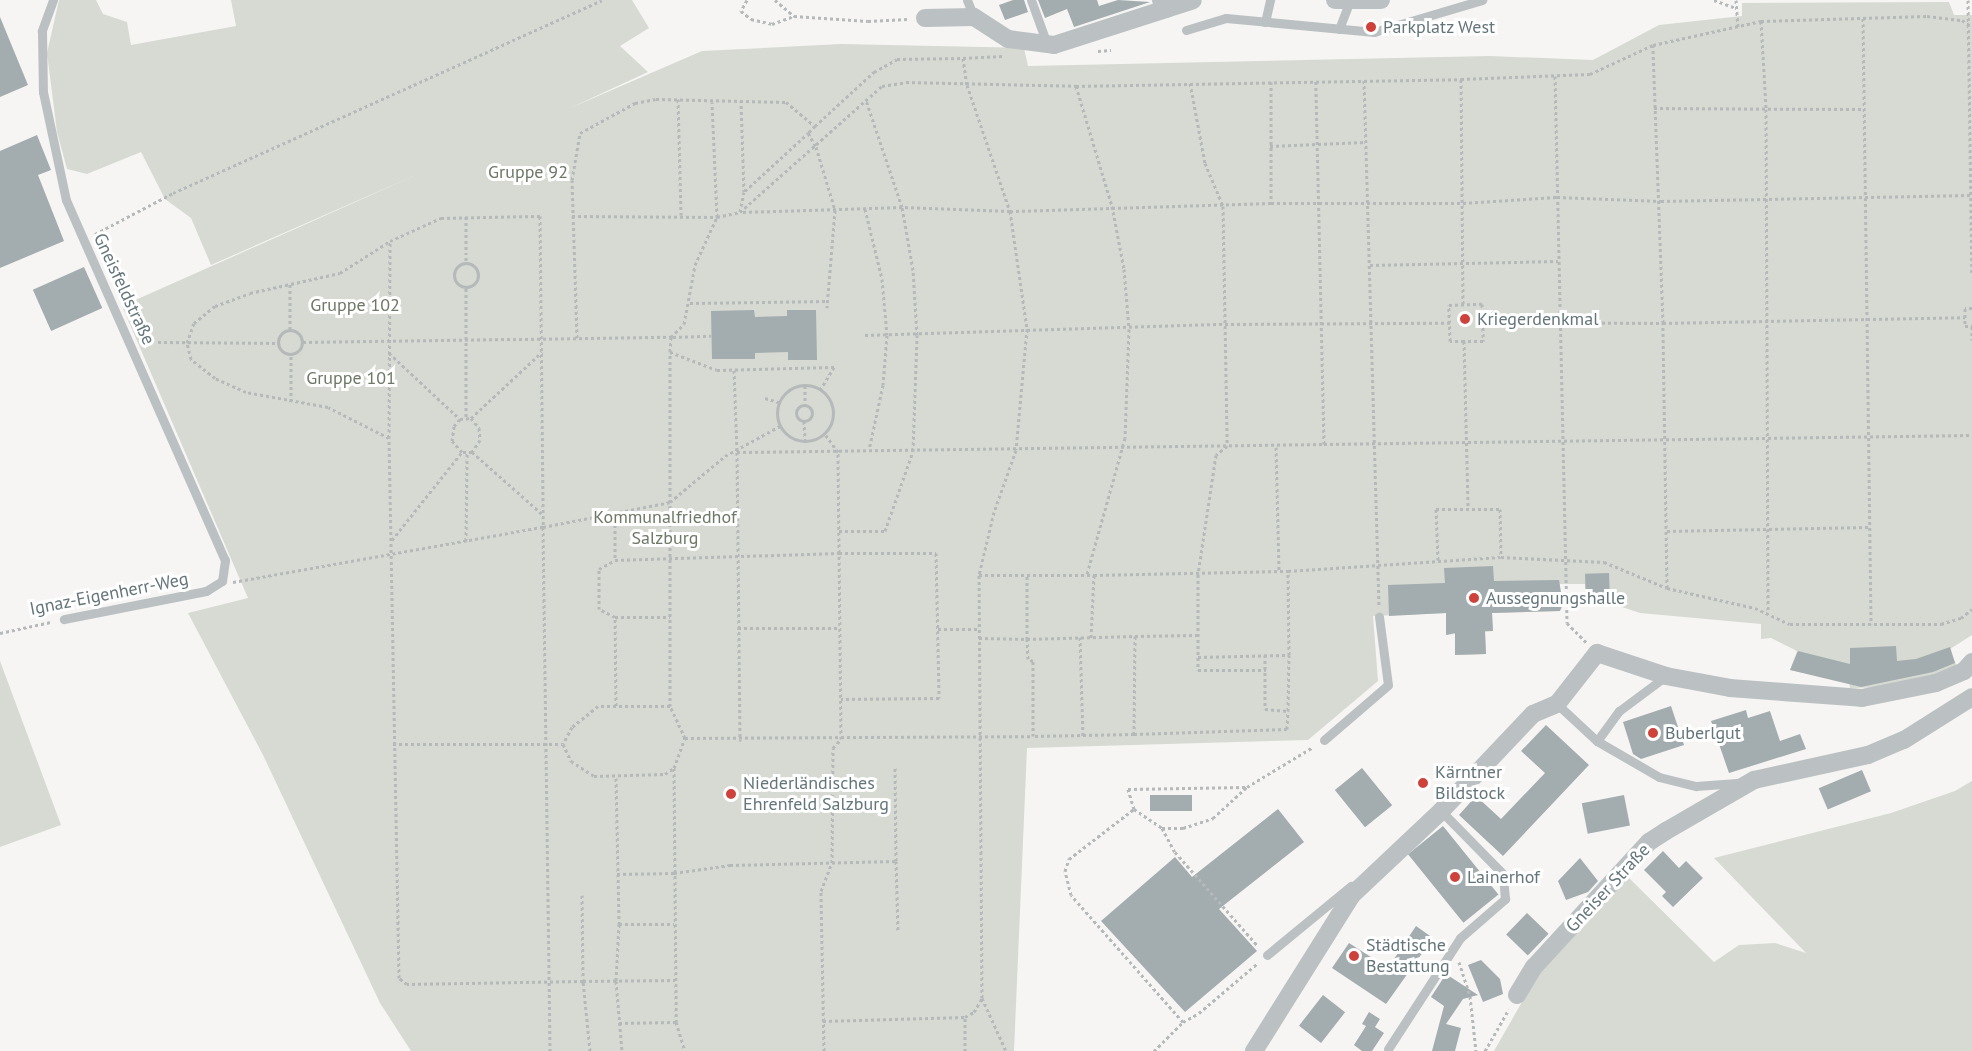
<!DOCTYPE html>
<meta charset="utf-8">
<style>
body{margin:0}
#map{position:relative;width:1972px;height:1051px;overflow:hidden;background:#f6f5f3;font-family:"PT Sans",sans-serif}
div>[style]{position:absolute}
.green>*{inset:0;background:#d6dad2}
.building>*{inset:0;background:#a3acaf;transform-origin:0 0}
.path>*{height:3px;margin-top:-1.5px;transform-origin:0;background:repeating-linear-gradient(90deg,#b5b9ba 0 3px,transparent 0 6px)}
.path>.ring{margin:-1.5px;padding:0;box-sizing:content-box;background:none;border:3px solid #b5b9ba;border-radius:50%}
.service>*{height:9px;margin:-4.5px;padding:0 4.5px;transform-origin:4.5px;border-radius:4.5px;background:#bbc0c2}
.minor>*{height:18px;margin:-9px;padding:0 9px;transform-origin:9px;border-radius:9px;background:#bbc0c2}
.dots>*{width:16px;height:16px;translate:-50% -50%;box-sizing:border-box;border:3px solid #fff;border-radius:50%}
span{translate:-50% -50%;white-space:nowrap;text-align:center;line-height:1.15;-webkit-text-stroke:6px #fff;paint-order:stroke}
.poi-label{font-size:18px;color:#64757a}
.left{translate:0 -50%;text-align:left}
.park-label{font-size:18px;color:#6d7866}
.street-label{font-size:18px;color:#64757a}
</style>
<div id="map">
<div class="green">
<i style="clip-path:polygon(59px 0,96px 0,103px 14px,127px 22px,131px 45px,236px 26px,231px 0,632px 0,649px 28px,620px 46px,648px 72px,568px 109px,702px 51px,841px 44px,1024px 48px,1028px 66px,1489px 56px,1593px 60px,1659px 25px,1742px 16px,1742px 3px,1949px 2px,1954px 15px,1972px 15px,1972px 635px,1950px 649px,1957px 667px,1898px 687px,1850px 688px,1849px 682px,1790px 670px,1797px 651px,1771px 638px,1761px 639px,1761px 624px,1640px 613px,1610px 603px,1586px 603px,1585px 584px,1560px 584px,1560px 611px,1492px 613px,1493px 631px,1485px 632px,1486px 654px,1455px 655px,1455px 634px,1446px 635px,1446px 613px,1373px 616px,1378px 681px,1308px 740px,1027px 748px,1014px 1051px,411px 1051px,380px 1003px,263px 755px,188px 613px,248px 598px,122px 306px,425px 171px,211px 265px,191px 218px,165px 199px,141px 152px,87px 174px,67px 169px,57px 132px,47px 53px)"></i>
<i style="clip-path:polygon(0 661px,61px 825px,0 847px)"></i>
<i style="clip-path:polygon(1972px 781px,1972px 1051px,1494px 1051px,1538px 974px,1628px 877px,1714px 962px,1739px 945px,1775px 943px,1806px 953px,1714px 858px,1891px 813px,1955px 791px)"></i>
</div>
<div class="building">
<i style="clip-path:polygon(1013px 0,1024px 0,1028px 12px,1005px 20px,999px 5px)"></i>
<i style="clip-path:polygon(1038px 0,1097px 0,1099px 6px,1118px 0,1150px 2px,1074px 27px,1067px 9px,1045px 18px)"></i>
<i style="clip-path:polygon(0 17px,28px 85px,0 97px)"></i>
<i style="clip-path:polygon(37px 135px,51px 170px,38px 175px,64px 241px,0 268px,0 151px)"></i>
<i style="left:84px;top:267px;width:45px;height:56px;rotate:66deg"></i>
<i style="clip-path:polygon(754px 310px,755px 317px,787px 316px,787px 310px,816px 310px,817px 360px,788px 360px,788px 352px,755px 353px,755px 359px,712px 359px,711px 311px)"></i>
<i style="clip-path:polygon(1493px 566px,1494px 581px,1559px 580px,1563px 604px,1560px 611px,1492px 613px,1493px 631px,1485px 631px,1486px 654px,1455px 655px,1455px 633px,1446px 635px,1446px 613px,1389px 616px,1388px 585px,1445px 583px,1444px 568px)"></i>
<i style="left:1609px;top:573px;width:30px;height:24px;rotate:88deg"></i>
<i style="clip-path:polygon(1896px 646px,1897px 661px,1916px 659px,1950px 647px,1955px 663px,1933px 672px,1861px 687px,1790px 670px,1798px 651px,1850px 664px,1850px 648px)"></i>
<i style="clip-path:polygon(1671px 706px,1684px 745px,1641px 759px,1633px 754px,1623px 722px)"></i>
<i style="clip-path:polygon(1746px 710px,1748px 718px,1770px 711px,1780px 741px,1800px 734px,1806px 749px,1729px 773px,1711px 721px)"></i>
<i style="clip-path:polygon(1546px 725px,1589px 765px,1503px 856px,1459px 815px,1476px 796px,1501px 819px,1545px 773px,1521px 751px)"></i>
<i style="left:1362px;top:768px;width:48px;height:35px;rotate:51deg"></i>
<i style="left:1862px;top:770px;width:23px;height:47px;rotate:67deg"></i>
<i style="left:1150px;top:795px;width:42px;height:16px"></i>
<i style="left:1624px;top:795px;width:31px;height:43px;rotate:79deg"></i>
<i style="clip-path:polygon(1278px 809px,1304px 842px,1219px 909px,1257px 951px,1185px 1012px,1101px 921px,1175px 857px,1192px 877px)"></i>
<i style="left:1443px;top:826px;width:88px;height:45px;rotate:51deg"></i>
<i style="clip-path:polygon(1663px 851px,1679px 868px,1686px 861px,1703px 878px,1673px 907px,1662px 896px,1666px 892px,1644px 870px)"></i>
<i style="clip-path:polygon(1580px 858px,1598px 881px,1588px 892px,1566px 900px,1558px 881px)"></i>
<i style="left:1527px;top:913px;width:30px;height:30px;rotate:44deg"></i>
<i style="clip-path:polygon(1416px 926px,1433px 938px,1386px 1004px,1332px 968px,1349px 943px,1388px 968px)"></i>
<i style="clip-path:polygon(1481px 960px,1500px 979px,1503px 994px,1483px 1002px,1468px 965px)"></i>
<i style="clip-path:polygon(1446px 974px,1478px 995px,1463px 999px,1446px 1024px,1461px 1028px,1455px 1051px,1432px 1051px,1444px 1006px,1431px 997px)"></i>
<i style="left:1323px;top:995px;width:28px;height:39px;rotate:38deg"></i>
<i style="clip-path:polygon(1369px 1012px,1380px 1019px,1375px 1027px,1384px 1033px,1372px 1051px,1362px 1051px,1354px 1045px,1366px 1026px,1362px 1024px)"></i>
</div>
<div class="path">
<i style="left:747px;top:0;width:13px;rotate:119deg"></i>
<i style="left:741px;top:11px;width:13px;rotate:39deg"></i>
<i style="left:751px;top:19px;width:22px;rotate:13deg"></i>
<i style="left:772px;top:24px;width:23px;rotate:-20deg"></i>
<i style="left:794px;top:16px;width:74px;rotate:3.9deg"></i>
<i style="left:868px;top:21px;width:40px;rotate:-2.9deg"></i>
<i style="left:775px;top:0;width:25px;rotate:40deg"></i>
<i style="left:1714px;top:0;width:23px;rotate:20deg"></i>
<i style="left:1736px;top:0;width:28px;rotate:86deg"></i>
<i style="left:1968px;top:0;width:274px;rotate:89.2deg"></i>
<i style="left:1863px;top:18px;width:606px;rotate:89.24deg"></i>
<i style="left:1761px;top:21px;width:88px;rotate:86.7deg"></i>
<i style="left:1766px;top:109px;width:504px;rotate:89.77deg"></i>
<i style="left:1098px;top:51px;width:13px;rotate:-4deg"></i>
<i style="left:1002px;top:56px;width:39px;rotate:177deg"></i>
<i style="left:963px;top:58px;width:27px;rotate:82deg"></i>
<i style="left:967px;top:85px;width:133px;rotate:71.2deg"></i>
<i style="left:1010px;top:211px;width:119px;rotate:81.8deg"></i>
<i style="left:1027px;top:329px;width:121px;rotate:95.2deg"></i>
<i style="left:1016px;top:450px;width:66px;rotate:109.5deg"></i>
<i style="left:994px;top:512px;width:65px;rotate:103.4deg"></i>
<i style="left:979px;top:575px;width:115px"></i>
<i style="left:1094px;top:575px;width:63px;rotate:92.7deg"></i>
<i style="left:1555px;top:76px;width:547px;rotate:88.74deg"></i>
<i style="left:1567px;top:623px;width:27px;rotate:45deg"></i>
<i style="left:1364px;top:80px;width:526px;rotate:88.37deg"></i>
<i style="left:1271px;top:82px;width:121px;rotate:90deg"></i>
<i style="left:1271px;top:203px;width:192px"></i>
<i style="left:1463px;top:203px;width:94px;rotate:-3.7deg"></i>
<i style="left:1557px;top:197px;width:104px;rotate:2.2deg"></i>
<i style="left:1661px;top:201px;width:311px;rotate:-1.1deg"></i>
<i style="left:1190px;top:83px;width:81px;rotate:79.4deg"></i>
<i style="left:1205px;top:163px;width:47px;rotate:67.3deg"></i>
<i style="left:1223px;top:206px;width:240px;rotate:89deg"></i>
<i style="left:1227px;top:446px;width:14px;rotate:141deg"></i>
<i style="left:1216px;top:455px;width:120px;rotate:98.6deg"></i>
<i style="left:1198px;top:574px;width:83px;rotate:90deg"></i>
<i style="left:1198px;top:657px;width:91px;rotate:-1.3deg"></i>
<i style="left:1289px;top:655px;width:84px;rotate:-90.7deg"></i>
<i style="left:1076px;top:86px;width:125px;rotate:73.3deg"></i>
<i style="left:1112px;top:206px;width:64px;rotate:79.2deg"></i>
<i style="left:1124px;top:269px;width:60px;rotate:85.2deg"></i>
<i style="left:1129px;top:329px;width:109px;rotate:92.1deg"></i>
<i style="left:1125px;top:438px;width:141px;rotate:105.6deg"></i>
<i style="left:678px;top:99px;width:116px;rotate:88.5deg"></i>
<i style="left:1654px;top:108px;width:210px;rotate:0.3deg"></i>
<i style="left:815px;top:126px;width:80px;rotate:-42.5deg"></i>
<i style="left:874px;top:72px;width:26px;rotate:-29deg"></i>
<i style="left:897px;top:59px;width:66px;rotate:-0.9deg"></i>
<i style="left:1270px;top:146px;width:95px;rotate:-2.4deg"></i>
<i style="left:745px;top:191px;width:86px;rotate:-42.6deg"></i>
<i style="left:1271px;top:203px;width:261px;rotate:178.2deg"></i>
<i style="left:1010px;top:211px;width:108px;rotate:-177.9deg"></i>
<i style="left:902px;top:207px;width:162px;rotate:178.2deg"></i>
<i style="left:740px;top:212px;width:190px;rotate:-41.6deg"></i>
<i style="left:882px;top:86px;width:24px;rotate:-9deg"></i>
<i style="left:906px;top:82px;width:170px;rotate:1.3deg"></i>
<i style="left:1076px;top:86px;width:385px;rotate:-1deg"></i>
<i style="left:865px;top:209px;width:72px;rotate:76.3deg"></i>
<i style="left:882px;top:279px;width:56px;rotate:84.9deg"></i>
<i style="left:887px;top:335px;width:50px;rotate:94.6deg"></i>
<i style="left:883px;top:385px;width:66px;rotate:102.2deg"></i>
<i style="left:466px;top:216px;width:46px;rotate:90deg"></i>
<i style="left:572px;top:216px;width:145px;rotate:0.4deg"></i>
<i style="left:717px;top:217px;width:24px;rotate:-12deg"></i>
<i style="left:740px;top:212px;width:20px;rotate:-79deg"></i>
<i style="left:744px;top:192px;width:91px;rotate:-91.9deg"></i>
<i style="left:95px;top:234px;width:88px;rotate:-27.7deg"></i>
<i style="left:173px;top:193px;width:470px;rotate:-24.2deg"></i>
<i class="ring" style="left:454px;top:263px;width:21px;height:21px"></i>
<i style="left:1370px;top:265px;width:188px;rotate:-1.2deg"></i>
<i style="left:690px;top:303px;width:138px;rotate:-0.8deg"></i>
<i style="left:1463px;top:304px;width:225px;rotate:-90.5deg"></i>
<i style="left:1461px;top:79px;width:129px;rotate:-2.2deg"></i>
<i style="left:1590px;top:74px;width:69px;rotate:-24.7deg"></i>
<i style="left:1972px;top:308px;width:7px;rotate:180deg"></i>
<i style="left:1965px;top:308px;width:18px;rotate:90deg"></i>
<i style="left:1965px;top:326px;width:7px"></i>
<i style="left:1482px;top:322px;width:181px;rotate:0.3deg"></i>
<i style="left:1663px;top:323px;width:278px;rotate:-92.1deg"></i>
<i style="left:1653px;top:45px;width:111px;rotate:-12.5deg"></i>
<i style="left:1761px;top:21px;width:166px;rotate:-1.7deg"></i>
<i style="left:1927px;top:16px;width:35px;rotate:7deg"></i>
<i style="left:1962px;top:20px;width:12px;rotate:35deg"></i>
<i style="left:1972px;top:326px;width:14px;rotate:90deg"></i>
<i style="left:290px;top:329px;width:46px;rotate:-90deg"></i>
<i class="ring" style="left:278px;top:330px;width:21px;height:21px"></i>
<i style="left:865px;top:335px;width:360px;rotate:-1.8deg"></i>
<i style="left:1225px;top:324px;width:225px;rotate:-0.3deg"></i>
<i style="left:671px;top:337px;width:18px;rotate:-45deg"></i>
<i style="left:684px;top:324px;width:60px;rotate:-79.4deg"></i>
<i style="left:695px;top:265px;width:53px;rotate:-65.4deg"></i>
<i style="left:717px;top:217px;width:115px;rotate:-92.5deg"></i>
<i style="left:673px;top:337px;width:38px;rotate:-2deg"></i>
<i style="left:577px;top:338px;width:158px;rotate:-91.8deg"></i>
<i style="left:572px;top:180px;width:48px;rotate:-80.3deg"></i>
<i style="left:580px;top:133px;width:63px;rotate:-28.6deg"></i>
<i style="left:635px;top:103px;width:21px;rotate:-11deg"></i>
<i style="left:656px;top:99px;width:130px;rotate:1.3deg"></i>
<i style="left:786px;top:102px;width:38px;rotate:40deg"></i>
<i style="left:815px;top:126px;width:10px;rotate:135deg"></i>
<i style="left:808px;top:133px;width:16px;rotate:60deg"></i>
<i style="left:816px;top:147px;width:66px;rotate:73.2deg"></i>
<i style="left:835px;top:210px;width:98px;rotate:94.7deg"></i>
<i style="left:1464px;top:341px;width:14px;rotate:180deg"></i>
<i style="left:1450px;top:341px;width:36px;rotate:-92deg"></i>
<i style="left:1449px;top:305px;width:33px;rotate:-2deg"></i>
<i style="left:1482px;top:304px;width:37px;rotate:88deg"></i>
<i style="left:1483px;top:341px;width:19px;rotate:180deg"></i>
<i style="left:1464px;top:341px;width:167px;rotate:88.6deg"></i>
<i style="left:158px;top:342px;width:120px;rotate:0.5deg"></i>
<i style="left:303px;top:342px;width:368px;rotate:-0.8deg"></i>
<i style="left:671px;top:337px;width:15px;rotate:94deg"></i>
<i style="left:670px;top:352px;width:50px;rotate:21deg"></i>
<i style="left:717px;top:370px;width:117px;rotate:-1.5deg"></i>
<i style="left:834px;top:367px;width:27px;rotate:121deg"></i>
<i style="left:389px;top:353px;width:97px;rotate:42.9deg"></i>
<i style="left:734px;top:370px;width:82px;rotate:87.9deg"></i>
<i style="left:737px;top:452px;width:587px;rotate:-0.78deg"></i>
<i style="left:1324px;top:444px;width:363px;rotate:-91.3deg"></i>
<i class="ring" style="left:777px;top:385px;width:53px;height:53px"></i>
<i style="left:805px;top:385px;width:20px;rotate:90deg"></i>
<i style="left:765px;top:398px;width:14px;rotate:17deg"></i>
<i style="left:291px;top:402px;width:47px;rotate:-90deg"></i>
<i class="ring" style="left:796px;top:405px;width:13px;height:13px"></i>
<i style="left:466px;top:417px;width:130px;rotate:-90deg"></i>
<i style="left:471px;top:418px;width:13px;rotate:51deg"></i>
<i style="left:479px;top:428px;width:12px;rotate:85deg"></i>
<i style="left:480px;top:440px;width:14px;rotate:124deg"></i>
<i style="left:472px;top:452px;width:10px;rotate:180deg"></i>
<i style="left:462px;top:452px;width:15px;rotate:-132deg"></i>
<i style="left:452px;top:441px;width:15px;rotate:-82deg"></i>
<i style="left:454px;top:426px;width:9px;rotate:-49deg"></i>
<i style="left:460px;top:419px;width:11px;rotate:-5deg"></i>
<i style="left:471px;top:418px;width:97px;rotate:-42.9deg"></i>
<i style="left:804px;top:421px;width:21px;rotate:87deg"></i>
<i style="left:389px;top:438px;width:68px;rotate:-153.1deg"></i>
<i style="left:328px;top:407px;width:83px;rotate:-169.6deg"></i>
<i style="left:246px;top:392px;width:34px;rotate:-156deg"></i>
<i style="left:215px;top:378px;width:31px;rotate:-142deg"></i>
<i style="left:191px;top:359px;width:16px;rotate:-104deg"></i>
<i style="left:187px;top:343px;width:21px;rotate:-71deg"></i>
<i style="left:194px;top:323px;width:27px;rotate:-39deg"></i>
<i style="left:215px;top:306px;width:37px;rotate:-20deg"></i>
<i style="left:250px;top:293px;width:92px;rotate:-12.5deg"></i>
<i style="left:340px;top:273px;width:59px;rotate:-32.6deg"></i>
<i style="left:1324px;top:444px;width:648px;rotate:-0.8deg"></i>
<i style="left:1276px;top:447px;width:124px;rotate:88.6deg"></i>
<i style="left:472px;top:452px;width:94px;rotate:41.5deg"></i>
<i style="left:737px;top:452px;width:289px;rotate:89.4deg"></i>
<i style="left:615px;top:513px;width:47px;rotate:90deg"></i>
<i style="left:839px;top:531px;width:46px"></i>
<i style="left:885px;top:531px;width:85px;rotate:-70.7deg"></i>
<i style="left:913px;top:451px;width:116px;rotate:-88deg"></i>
<i style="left:917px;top:335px;width:65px;rotate:-93.5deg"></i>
<i style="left:913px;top:270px;width:64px;rotate:-99.9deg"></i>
<i style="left:902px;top:207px;width:113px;rotate:-108.6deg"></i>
<i style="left:1667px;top:531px;width:202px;rotate:-1.1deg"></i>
<i style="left:392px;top:540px;width:112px;rotate:-51.5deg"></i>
<i style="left:466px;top:541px;width:88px;rotate:-89.3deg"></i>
<i style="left:1438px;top:560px;width:51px;rotate:-92.2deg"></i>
<i style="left:1436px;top:509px;width:64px"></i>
<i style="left:1500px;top:509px;width:48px;rotate:88.8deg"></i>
<i style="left:1094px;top:575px;width:194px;rotate:-1.2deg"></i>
<i style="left:1288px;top:571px;width:213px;rotate:-3.8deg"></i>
<i style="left:1501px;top:557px;width:103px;rotate:2.8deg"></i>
<i style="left:1604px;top:562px;width:68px;rotate:22.4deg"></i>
<i style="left:1667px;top:588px;width:90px;rotate:12.8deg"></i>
<i style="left:1755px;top:608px;width:38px;rotate:25deg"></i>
<i style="left:1790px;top:624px;width:151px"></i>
<i style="left:1941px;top:624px;width:21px;rotate:-17deg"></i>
<i style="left:1961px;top:618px;width:14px;rotate:-39deg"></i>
<i style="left:233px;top:582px;width:315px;rotate:-10.1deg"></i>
<i style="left:543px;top:527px;width:524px;rotate:89.23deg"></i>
<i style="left:1667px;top:588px;width:265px;rotate:-90.9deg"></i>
<i style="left:1663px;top:323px;width:302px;rotate:-1.1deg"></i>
<i style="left:615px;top:617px;width:55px"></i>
<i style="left:738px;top:628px;width:102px"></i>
<i style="left:938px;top:629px;width:40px"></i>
<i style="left:0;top:633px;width:52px;rotate:-12.2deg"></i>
<i style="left:1135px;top:636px;width:98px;rotate:90.6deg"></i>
<i style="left:1134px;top:734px;width:101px;rotate:178.9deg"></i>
<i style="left:1033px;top:736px;width:75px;rotate:-90deg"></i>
<i style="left:1033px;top:661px;width:5px;rotate:-158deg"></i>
<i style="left:1028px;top:659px;width:20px;rotate:-93deg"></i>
<i style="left:1027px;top:639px;width:108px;rotate:-1.6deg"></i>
<i style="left:1135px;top:636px;width:62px;rotate:-0.9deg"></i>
<i style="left:1080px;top:637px;width:99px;rotate:88.3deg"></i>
<i style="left:979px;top:638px;width:48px;rotate:1.2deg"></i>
<i style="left:1027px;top:639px;width:64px;rotate:-90deg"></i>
<i style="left:1265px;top:655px;width:54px;rotate:90deg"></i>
<i style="left:1265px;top:709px;width:23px;rotate:5deg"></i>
<i style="left:1288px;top:711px;width:56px;rotate:-89deg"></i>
<i style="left:1198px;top:657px;width:13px;rotate:90deg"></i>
<i style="left:1198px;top:670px;width:68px"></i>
<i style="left:616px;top:706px;width:89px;rotate:-90.6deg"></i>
<i style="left:615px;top:617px;width:18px;rotate:-153deg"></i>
<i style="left:599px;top:609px;width:40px;rotate:-90deg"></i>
<i style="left:599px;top:569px;width:18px;rotate:-29deg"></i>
<i style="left:615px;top:560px;width:224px;rotate:-1.8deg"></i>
<i style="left:839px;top:553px;width:101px;rotate:-90.6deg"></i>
<i style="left:838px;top:452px;width:22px;rotate:-126deg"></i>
<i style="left:670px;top:706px;width:72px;rotate:180deg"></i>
<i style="left:598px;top:706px;width:33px;rotate:141deg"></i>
<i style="left:572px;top:727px;width:19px;rotate:118deg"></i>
<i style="left:563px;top:744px;width:19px;rotate:65deg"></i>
<i style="left:571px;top:761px;width:27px;rotate:33deg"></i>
<i style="left:594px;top:776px;width:71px;rotate:-1.6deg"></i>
<i style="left:665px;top:774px;width:11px;rotate:-34deg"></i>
<i style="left:674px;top:768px;width:32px;rotate:-70deg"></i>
<i style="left:685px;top:738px;width:35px;rotate:-115deg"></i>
<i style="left:670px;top:706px;width:204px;rotate:-90deg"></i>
<i style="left:670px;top:502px;width:72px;rotate:-39.9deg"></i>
<i style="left:725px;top:456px;width:63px;rotate:-28.6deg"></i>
<i style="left:1134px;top:734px;width:153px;rotate:-1.9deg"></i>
<i style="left:1287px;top:729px;width:18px;rotate:-87deg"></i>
<i style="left:685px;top:738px;width:348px;rotate:-0.3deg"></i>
<i style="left:393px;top:744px;width:169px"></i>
<i style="left:674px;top:768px;width:254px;rotate:89.5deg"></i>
<i style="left:676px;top:1022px;width:30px;rotate:73deg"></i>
<i style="left:616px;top:778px;width:146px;rotate:88.8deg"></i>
<i style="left:619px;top:924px;width:57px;rotate:93deg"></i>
<i style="left:616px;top:981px;width:70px;rotate:85.1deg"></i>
<i style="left:1134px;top:809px;width:21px;rotate:-107deg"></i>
<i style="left:1128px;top:789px;width:117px;rotate:-1deg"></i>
<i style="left:1162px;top:828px;width:21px"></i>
<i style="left:1183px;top:828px;width:32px;rotate:-18deg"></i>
<i style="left:1213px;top:818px;width:46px;rotate:-42.4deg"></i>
<i style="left:1247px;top:787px;width:77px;rotate:-31.2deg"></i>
<i style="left:896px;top:861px;width:71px;rotate:88.4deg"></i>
<i style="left:617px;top:874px;width:57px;rotate:-1deg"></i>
<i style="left:674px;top:873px;width:57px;rotate:-8.1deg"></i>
<i style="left:730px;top:865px;width:166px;rotate:-1.4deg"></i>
<i style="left:896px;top:861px;width:94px;rotate:-90.6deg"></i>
<i style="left:582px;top:895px;width:86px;rotate:89.3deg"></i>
<i style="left:583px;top:981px;width:176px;rotate:179deg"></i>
<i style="left:407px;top:984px;width:10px;rotate:-143deg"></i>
<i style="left:399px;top:978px;width:540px;rotate:-91.06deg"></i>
<i style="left:389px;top:438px;width:197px;rotate:-89.7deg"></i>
<i style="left:390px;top:241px;width:56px;rotate:-24.3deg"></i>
<i style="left:441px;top:218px;width:99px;rotate:-1.2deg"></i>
<i style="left:540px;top:216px;width:311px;rotate:89.4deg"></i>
<i style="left:543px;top:527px;width:129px;rotate:-11.1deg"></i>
<i style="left:670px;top:502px;width:150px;rotate:-90deg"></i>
<i style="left:619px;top:924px;width:55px"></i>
<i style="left:1459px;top:962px;width:36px;rotate:72deg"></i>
<i style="left:1470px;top:996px;width:55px;rotate:83.8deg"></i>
<i style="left:982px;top:998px;width:58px;rotate:65.6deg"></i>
<i style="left:823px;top:1021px;width:142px;rotate:-1.6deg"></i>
<i style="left:1183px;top:1022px;width:169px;rotate:-131.4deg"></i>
<i style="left:1071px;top:895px;width:25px;rotate:-104deg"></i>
<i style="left:1065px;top:871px;width:13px;rotate:-72deg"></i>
<i style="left:1069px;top:859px;width:82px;rotate:-37.6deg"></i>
<i style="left:1134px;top:809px;width:34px;rotate:34deg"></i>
<i style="left:1162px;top:828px;width:27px;rotate:62deg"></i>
<i style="left:1175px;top:852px;width:125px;rotate:48.6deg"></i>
<i style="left:619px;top:1023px;width:57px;rotate:-1deg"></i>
<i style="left:590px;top:1051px;width:70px;rotate:-95.7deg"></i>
<i style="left:583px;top:981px;width:92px;rotate:-0.6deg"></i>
<i style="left:824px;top:1051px;width:160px;rotate:-91.1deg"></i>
<i style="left:821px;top:891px;width:30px;rotate:-69deg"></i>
<i style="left:832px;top:863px;width:115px;rotate:-89.5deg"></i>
<i style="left:833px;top:748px;width:12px;rotate:-48deg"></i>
<i style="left:841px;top:739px;width:186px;rotate:-90.6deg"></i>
<i style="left:839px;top:553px;width:97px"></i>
<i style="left:936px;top:553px;width:145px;rotate:88.8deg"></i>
<i style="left:939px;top:698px;width:98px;rotate:179.4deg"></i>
<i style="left:965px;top:1051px;width:34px;rotate:-90deg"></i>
<i style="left:965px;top:1017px;width:10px;rotate:-29deg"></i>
<i style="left:974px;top:1012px;width:16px;rotate:-60deg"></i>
<i style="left:982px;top:998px;width:423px;rotate:-90.4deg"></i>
<i style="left:1154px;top:1051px;width:41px;rotate:-45deg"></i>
<i style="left:1183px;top:1022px;width:18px;rotate:-29deg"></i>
<i style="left:1199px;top:1013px;width:77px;rotate:-40.3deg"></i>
<i style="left:1485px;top:1051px;width:48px;rotate:-60.3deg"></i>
</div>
<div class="service">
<i style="left:53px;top:0;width:33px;rotate:110deg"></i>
<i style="left:42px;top:31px;width:61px;rotate:89.1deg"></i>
<i style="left:43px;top:92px;width:110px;rotate:78deg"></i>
<i style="left:66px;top:200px;width:394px;rotate:66.2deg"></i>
<i style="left:225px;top:560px;width:21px;rotate:98deg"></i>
<i style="left:222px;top:581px;width:19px;rotate:148deg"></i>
<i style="left:206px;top:591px;width:145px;rotate:168.8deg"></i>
<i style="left:967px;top:0;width:18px;rotate:68deg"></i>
<i style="left:1031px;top:0;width:47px;rotate:70deg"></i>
<i style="left:1265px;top:22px;width:23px;rotate:-77deg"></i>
<i style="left:1339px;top:29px;width:31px;rotate:-69deg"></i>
<i style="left:1186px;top:30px;width:42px;rotate:-16.7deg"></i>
<i style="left:1226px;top:18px;width:149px;rotate:5.4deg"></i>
<i style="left:1374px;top:32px;width:113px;rotate:-16.5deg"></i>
<i style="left:1557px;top:704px;width:54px;rotate:42.8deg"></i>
<i style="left:1597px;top:741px;width:72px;rotate:30.1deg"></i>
<i style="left:1659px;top:777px;width:38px;rotate:14deg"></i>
<i style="left:1696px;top:786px;width:41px;rotate:-4.2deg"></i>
<i style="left:1324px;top:740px;width:84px;rotate:-40.7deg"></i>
<i style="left:1388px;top:685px;width:69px;rotate:-97.5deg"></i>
<i style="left:1597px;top:741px;width:37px;rotate:-54deg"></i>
<i style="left:1619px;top:711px;width:59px;rotate:-36.7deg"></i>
<i style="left:1267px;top:955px;width:109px;rotate:-39.4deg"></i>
<i style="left:1388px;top:1049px;width:132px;rotate:-57deg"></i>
<i style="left:1460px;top:938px;width:60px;rotate:-40.9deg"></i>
<i style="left:1505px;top:899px;width:25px;rotate:-95deg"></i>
<i style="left:1503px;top:874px;width:88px;rotate:-134.5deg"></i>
</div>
<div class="minor">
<i style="left:1161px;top:0;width:10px;rotate:61deg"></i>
<i style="left:1166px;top:9px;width:28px;rotate:-18deg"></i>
<i style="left:1335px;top:0;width:46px"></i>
<i style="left:925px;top:18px;width:49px;rotate:-1.2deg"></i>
<i style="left:974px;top:17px;width:40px;rotate:32.9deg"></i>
<i style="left:1008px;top:39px;width:46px;rotate:7.4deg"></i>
<i style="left:1054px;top:45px;width:118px;rotate:-17.8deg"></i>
<i style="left:1517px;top:995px;width:33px;rotate:-59deg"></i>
<i style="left:1534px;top:967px;width:170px;rotate:-47.4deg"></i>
<i style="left:1649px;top:842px;width:20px;rotate:-33deg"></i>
<i style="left:1666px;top:831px;width:102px;rotate:-30.1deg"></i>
<i style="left:1754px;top:780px;width:117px;rotate:-12.4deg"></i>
<i style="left:1868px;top:755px;width:39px;rotate:-23deg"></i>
<i style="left:1904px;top:740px;width:80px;rotate:-32.3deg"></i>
<i style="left:1254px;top:1051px;width:184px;rotate:-57.9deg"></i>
<i style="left:1352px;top:895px;width:122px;rotate:-43.3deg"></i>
<i style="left:1441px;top:811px;width:134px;rotate:-46.5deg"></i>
<i style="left:1533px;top:714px;width:26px;rotate:-23deg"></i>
<i style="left:1557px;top:704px;width:65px;rotate:-51.9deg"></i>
<i style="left:1597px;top:653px;width:73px;rotate:18.4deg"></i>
<i style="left:1666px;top:676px;width:65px;rotate:10.6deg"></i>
<i style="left:1730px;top:688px;width:132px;rotate:4.3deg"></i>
<i style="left:1862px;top:698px;width:76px;rotate:-11.5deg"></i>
<i style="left:1936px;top:683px;width:30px;rotate:-23deg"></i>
<i style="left:1964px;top:671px;width:12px;rotate:-48deg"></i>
</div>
<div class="dots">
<i style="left:1371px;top:27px;background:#cd433b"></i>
<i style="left:1465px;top:319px;background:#cd433b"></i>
<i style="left:1474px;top:598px;background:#cd433b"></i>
<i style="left:1653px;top:733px;background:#cd433b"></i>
<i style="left:1423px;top:783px;background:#cd433b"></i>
<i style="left:731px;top:794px;background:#cd433b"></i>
<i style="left:1455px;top:877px;background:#cd433b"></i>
<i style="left:1354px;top:956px;background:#cd433b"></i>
</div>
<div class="poi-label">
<span class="left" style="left:1383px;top:27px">Parkplatz West</span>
<span class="left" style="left:1477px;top:319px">Kriegerdenkmal</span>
<span class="left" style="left:1486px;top:598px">Aussegnungshalle</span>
<span class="left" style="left:1665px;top:733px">Buberlgut</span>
<span class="left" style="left:1435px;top:783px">Kärntner<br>Bildstock</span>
<span class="left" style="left:743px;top:794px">Niederländisches<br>Ehrenfeld Salzburg</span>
<span class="left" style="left:1467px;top:877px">Lainerhof</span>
<span class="left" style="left:1366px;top:956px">Städtische<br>Bestattung</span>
</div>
<div class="park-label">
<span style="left:528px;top:172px">Gruppe 92</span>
<span style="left:355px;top:305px">Gruppe 102</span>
<span style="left:351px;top:378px">Gruppe 101</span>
<span style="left:665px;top:528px">Kommunalfriedhof<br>Salzburg</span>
</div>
<div class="street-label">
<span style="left:124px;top:289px;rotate:65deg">Gneisfeldstraße</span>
<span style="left:109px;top:594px;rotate:-11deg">Ignaz-Eigenherr-Weg</span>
<span style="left:1608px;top:888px;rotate:-47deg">Gneiser Straße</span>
</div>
</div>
